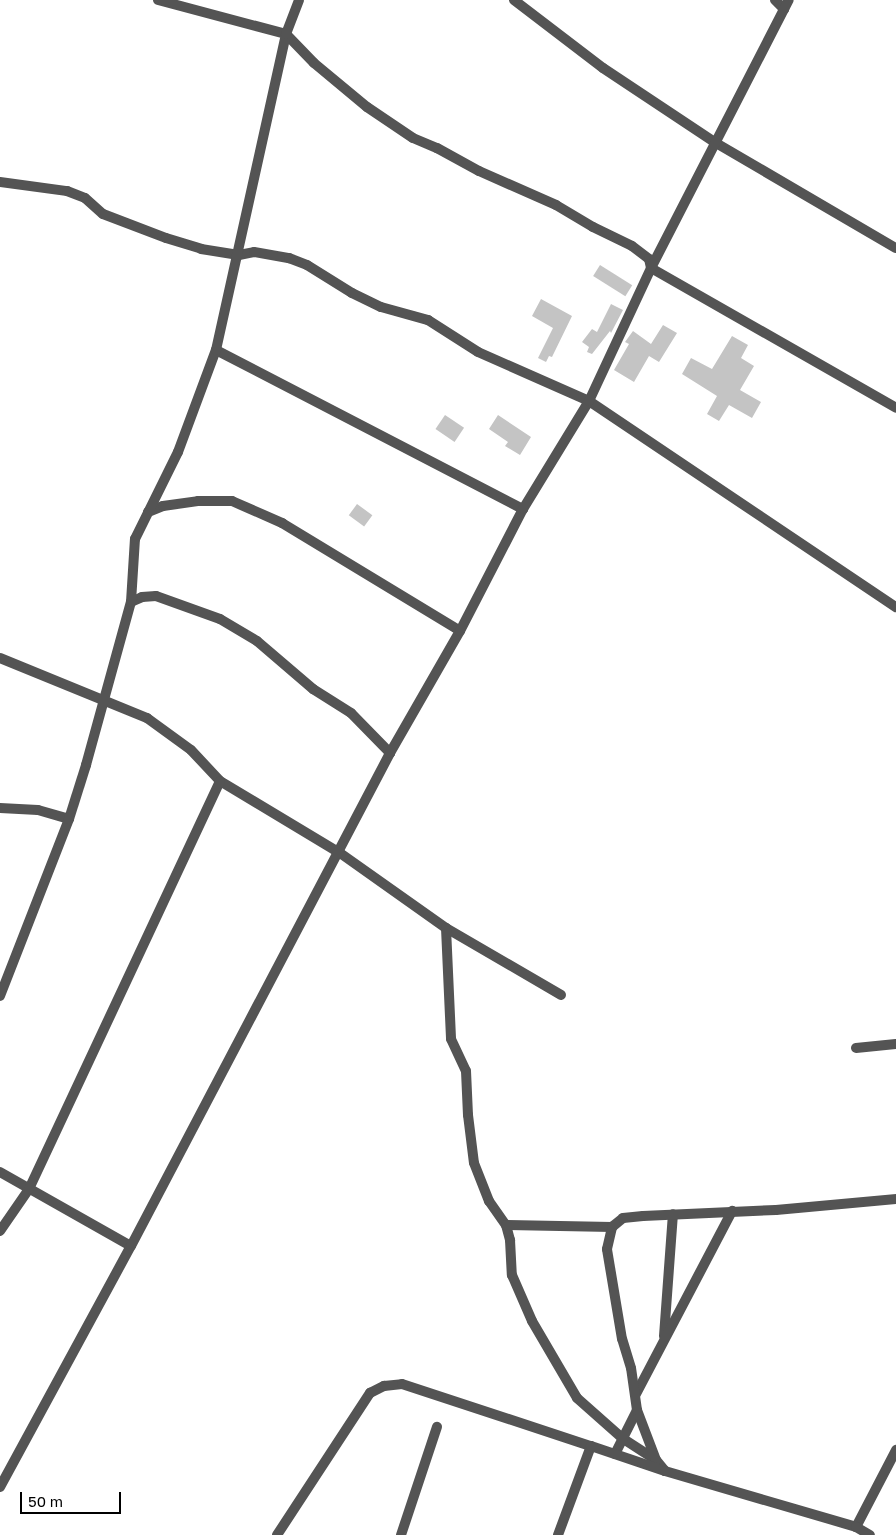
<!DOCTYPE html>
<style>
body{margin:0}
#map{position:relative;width:896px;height:1535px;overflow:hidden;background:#fff;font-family:"Golos Text",sans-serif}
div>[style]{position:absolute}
.building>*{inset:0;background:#c4c4c4;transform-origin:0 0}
.street>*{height:10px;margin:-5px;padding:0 5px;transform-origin:5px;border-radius:5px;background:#545454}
span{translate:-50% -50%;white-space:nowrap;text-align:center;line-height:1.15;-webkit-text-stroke:4px #fff;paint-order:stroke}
.scale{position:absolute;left:20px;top:1492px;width:101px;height:22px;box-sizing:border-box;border:2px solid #000;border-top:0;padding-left:6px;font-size:15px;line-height:18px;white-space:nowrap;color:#000;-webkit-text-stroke:4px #fff;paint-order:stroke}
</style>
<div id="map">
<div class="building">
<i style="left:600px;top:265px;width:38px;height:13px;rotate:32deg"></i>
<i style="clip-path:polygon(541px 299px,572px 316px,552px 357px,549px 356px,546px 362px,538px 358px,553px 328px,532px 316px)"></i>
<i style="clip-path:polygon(611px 304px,623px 310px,611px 333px,610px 331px,592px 354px,587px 352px,589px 347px,582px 342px,592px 329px,597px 332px)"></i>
<i style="clip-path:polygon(663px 325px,677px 333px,659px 362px,649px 356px,634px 382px,614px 370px,629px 344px,625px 342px,633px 331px,651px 344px)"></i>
<i style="clip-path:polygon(732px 336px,748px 345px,741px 358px,754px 366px,740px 390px,761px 402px,752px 418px,729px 405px,719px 421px,707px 414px,717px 396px,682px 374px,691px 358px,712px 369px)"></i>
<i style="left:445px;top:415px;width:23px;height:17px;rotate:34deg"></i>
<i style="clip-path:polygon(498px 415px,531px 437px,520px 455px,505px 446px,508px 442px,489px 429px)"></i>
<i style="left:357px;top:504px;width:19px;height:14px;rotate:36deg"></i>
</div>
<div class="street">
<i style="left:158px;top:0;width:132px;rotate:14.9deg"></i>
<i style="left:286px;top:34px;width:40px;rotate:46deg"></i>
<i style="left:314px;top:63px;width:69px;rotate:39.7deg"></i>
<i style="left:367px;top:107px;width:55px;rotate:34deg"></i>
<i style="left:413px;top:138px;width:26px;rotate:23deg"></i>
<i style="left:437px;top:148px;width:48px;rotate:28.7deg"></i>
<i style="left:479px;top:171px;width:84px;rotate:23.8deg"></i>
<i style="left:556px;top:205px;width:43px;rotate:30.7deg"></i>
<i style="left:593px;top:227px;width:43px;rotate:26deg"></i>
<i style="left:632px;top:246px;width:21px;rotate:37deg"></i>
<i style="left:649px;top:259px;width:9px;rotate:77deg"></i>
<i style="left:651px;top:268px;width:282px;rotate:29.7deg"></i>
<i style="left:514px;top:0;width:112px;rotate:37.4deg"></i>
<i style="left:603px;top:68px;width:136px;rotate:33.6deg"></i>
<i style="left:716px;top:143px;width:208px;rotate:30.3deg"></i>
<i style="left:775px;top:0;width:13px;rotate:45deg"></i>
<i style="left:0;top:182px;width:68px;rotate:7.7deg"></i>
<i style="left:67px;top:191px;width:19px;rotate:21deg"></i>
<i style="left:85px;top:198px;width:24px;rotate:42deg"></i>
<i style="left:103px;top:214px;width:67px;rotate:20.9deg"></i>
<i style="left:166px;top:238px;width:37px;rotate:17deg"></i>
<i style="left:201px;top:249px;width:38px;rotate:9deg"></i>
<i style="left:239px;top:255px;width:15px;rotate:-11deg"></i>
<i style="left:254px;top:252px;width:36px;rotate:10deg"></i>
<i style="left:289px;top:258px;width:19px;rotate:21deg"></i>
<i style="left:307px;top:265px;width:53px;rotate:31.9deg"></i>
<i style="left:352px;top:293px;width:32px;rotate:26deg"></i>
<i style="left:381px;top:307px;width:49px;rotate:15.5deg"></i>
<i style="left:428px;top:320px;width:59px;rotate:32.6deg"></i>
<i style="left:478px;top:352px;width:121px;rotate:23.8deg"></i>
<i style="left:589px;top:401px;width:370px;rotate:33.9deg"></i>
<i style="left:216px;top:350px;width:346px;rotate:27.4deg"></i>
<i style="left:148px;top:512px;width:16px;rotate:-22deg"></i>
<i style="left:163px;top:506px;width:35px;rotate:-8deg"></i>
<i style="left:198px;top:501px;width:34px"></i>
<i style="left:232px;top:501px;width:55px;rotate:23.7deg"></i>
<i style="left:282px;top:523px;width:208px;rotate:31.2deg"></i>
<i style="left:131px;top:602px;width:12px;rotate:-24deg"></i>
<i style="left:142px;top:597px;width:14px;rotate:-4deg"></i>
<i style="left:156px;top:596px;width:68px;rotate:19.8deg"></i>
<i style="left:220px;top:619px;width:43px;rotate:30.7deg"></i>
<i style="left:257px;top:641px;width:74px;rotate:40.6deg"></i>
<i style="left:313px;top:689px;width:45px;rotate:32.3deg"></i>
<i style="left:351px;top:713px;width:56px;rotate:45.7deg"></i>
<i style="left:0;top:658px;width:159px;rotate:22.2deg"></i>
<i style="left:147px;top:718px;width:54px;rotate:36deg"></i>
<i style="left:191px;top:750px;width:42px;rotate:46.9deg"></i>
<i style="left:220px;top:781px;width:140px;rotate:31deg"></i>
<i style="left:340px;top:853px;width:130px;rotate:35.3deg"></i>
<i style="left:446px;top:928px;width:133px;rotate:30.2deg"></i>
<i style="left:0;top:808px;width:38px;rotate:3deg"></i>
<i style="left:38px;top:810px;width:32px;rotate:16deg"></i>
<i style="left:446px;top:928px;width:111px;rotate:87.4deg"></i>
<i style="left:451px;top:1039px;width:35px;rotate:65deg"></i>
<i style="left:466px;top:1071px;width:44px;rotate:87.4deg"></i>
<i style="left:468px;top:1115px;width:48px;rotate:82.9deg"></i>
<i style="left:474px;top:1163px;width:41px;rotate:68.5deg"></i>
<i style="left:489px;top:1201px;width:29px;rotate:55deg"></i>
<i style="left:506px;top:1225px;width:16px;rotate:75deg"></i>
<i style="left:510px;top:1240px;width:35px;rotate:87deg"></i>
<i style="left:512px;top:1275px;width:50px;rotate:66.5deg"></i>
<i style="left:532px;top:1321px;width:89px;rotate:59.7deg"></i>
<i style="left:577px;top:1398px;width:60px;rotate:41.6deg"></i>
<i style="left:622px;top:1438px;width:40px;rotate:32.9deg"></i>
<i style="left:0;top:996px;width:190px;rotate:-68.7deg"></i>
<i style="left:69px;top:819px;width:57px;rotate:-72.5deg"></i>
<i style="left:86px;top:765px;width:169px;rotate:-74.6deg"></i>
<i style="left:131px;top:602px;width:63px;rotate:-86.4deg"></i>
<i style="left:135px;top:539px;width:97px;rotate:-63.7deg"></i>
<i style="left:178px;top:452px;width:109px;rotate:-69.6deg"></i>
<i style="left:216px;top:350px;width:324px;rotate:-77.5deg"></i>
<i style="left:286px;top:34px;width:36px;rotate:-69deg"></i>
<i style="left:856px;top:1048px;width:40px;rotate:-5.7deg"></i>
<i style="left:0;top:1172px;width:150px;rotate:29.5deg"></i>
<i style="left:506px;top:1225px;width:106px;rotate:1.1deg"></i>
<i style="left:0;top:1231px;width:51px;rotate:-55.4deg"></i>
<i style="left:29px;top:1189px;width:450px;rotate:-64.9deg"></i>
<i style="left:664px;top:1336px;width:122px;rotate:-85.8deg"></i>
<i style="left:636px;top:1394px;width:207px;rotate:-62.3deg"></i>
<i style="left:615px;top:1454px;width:49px;rotate:-63.4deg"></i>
<i style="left:665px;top:1471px;width:14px;rotate:-129deg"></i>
<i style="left:656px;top:1460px;width:53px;rotate:-110.8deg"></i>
<i style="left:637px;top:1410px;width:42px;rotate:-98.1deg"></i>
<i style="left:631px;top:1368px;width:30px;rotate:-107deg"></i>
<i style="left:622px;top:1339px;width:91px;rotate:-99.5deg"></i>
<i style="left:607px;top:1249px;width:23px;rotate:-77deg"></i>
<i style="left:612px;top:1227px;width:14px;rotate:-39deg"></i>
<i style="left:623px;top:1218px;width:20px;rotate:-6deg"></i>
<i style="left:643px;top:1216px;width:133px;rotate:-2.6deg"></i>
<i style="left:776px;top:1210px;width:121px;rotate:-5.2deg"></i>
<i style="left:0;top:1487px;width:274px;rotate:-61.5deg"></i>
<i style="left:131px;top:1246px;width:557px;rotate:-62.28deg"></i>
<i style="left:390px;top:753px;width:141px;rotate:-60.2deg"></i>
<i style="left:460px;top:631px;width:137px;rotate:-62.7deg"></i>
<i style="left:523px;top:509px;width:127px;rotate:-58.6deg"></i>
<i style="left:589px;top:401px;width:147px;rotate:-65deg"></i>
<i style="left:651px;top:268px;width:301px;rotate:-62.8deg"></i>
<i style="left:856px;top:1527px;width:87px;rotate:-62.5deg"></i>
<i style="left:277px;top:1535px;width:170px;rotate:-56.8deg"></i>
<i style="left:370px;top:1393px;width:16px;rotate:-27deg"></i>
<i style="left:384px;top:1386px;width:18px;rotate:-6deg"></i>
<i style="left:402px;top:1384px;width:199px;rotate:18.2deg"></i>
<i style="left:401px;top:1535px;width:114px;rotate:-71.6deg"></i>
<i style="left:558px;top:1535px;width:95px;rotate:-69.7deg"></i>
<i style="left:591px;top:1446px;width:78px;rotate:18.7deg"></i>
<i style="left:665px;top:1471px;width:199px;rotate:16.3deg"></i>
<i style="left:856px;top:1527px;width:16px;rotate:30deg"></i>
</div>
<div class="scale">50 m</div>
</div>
